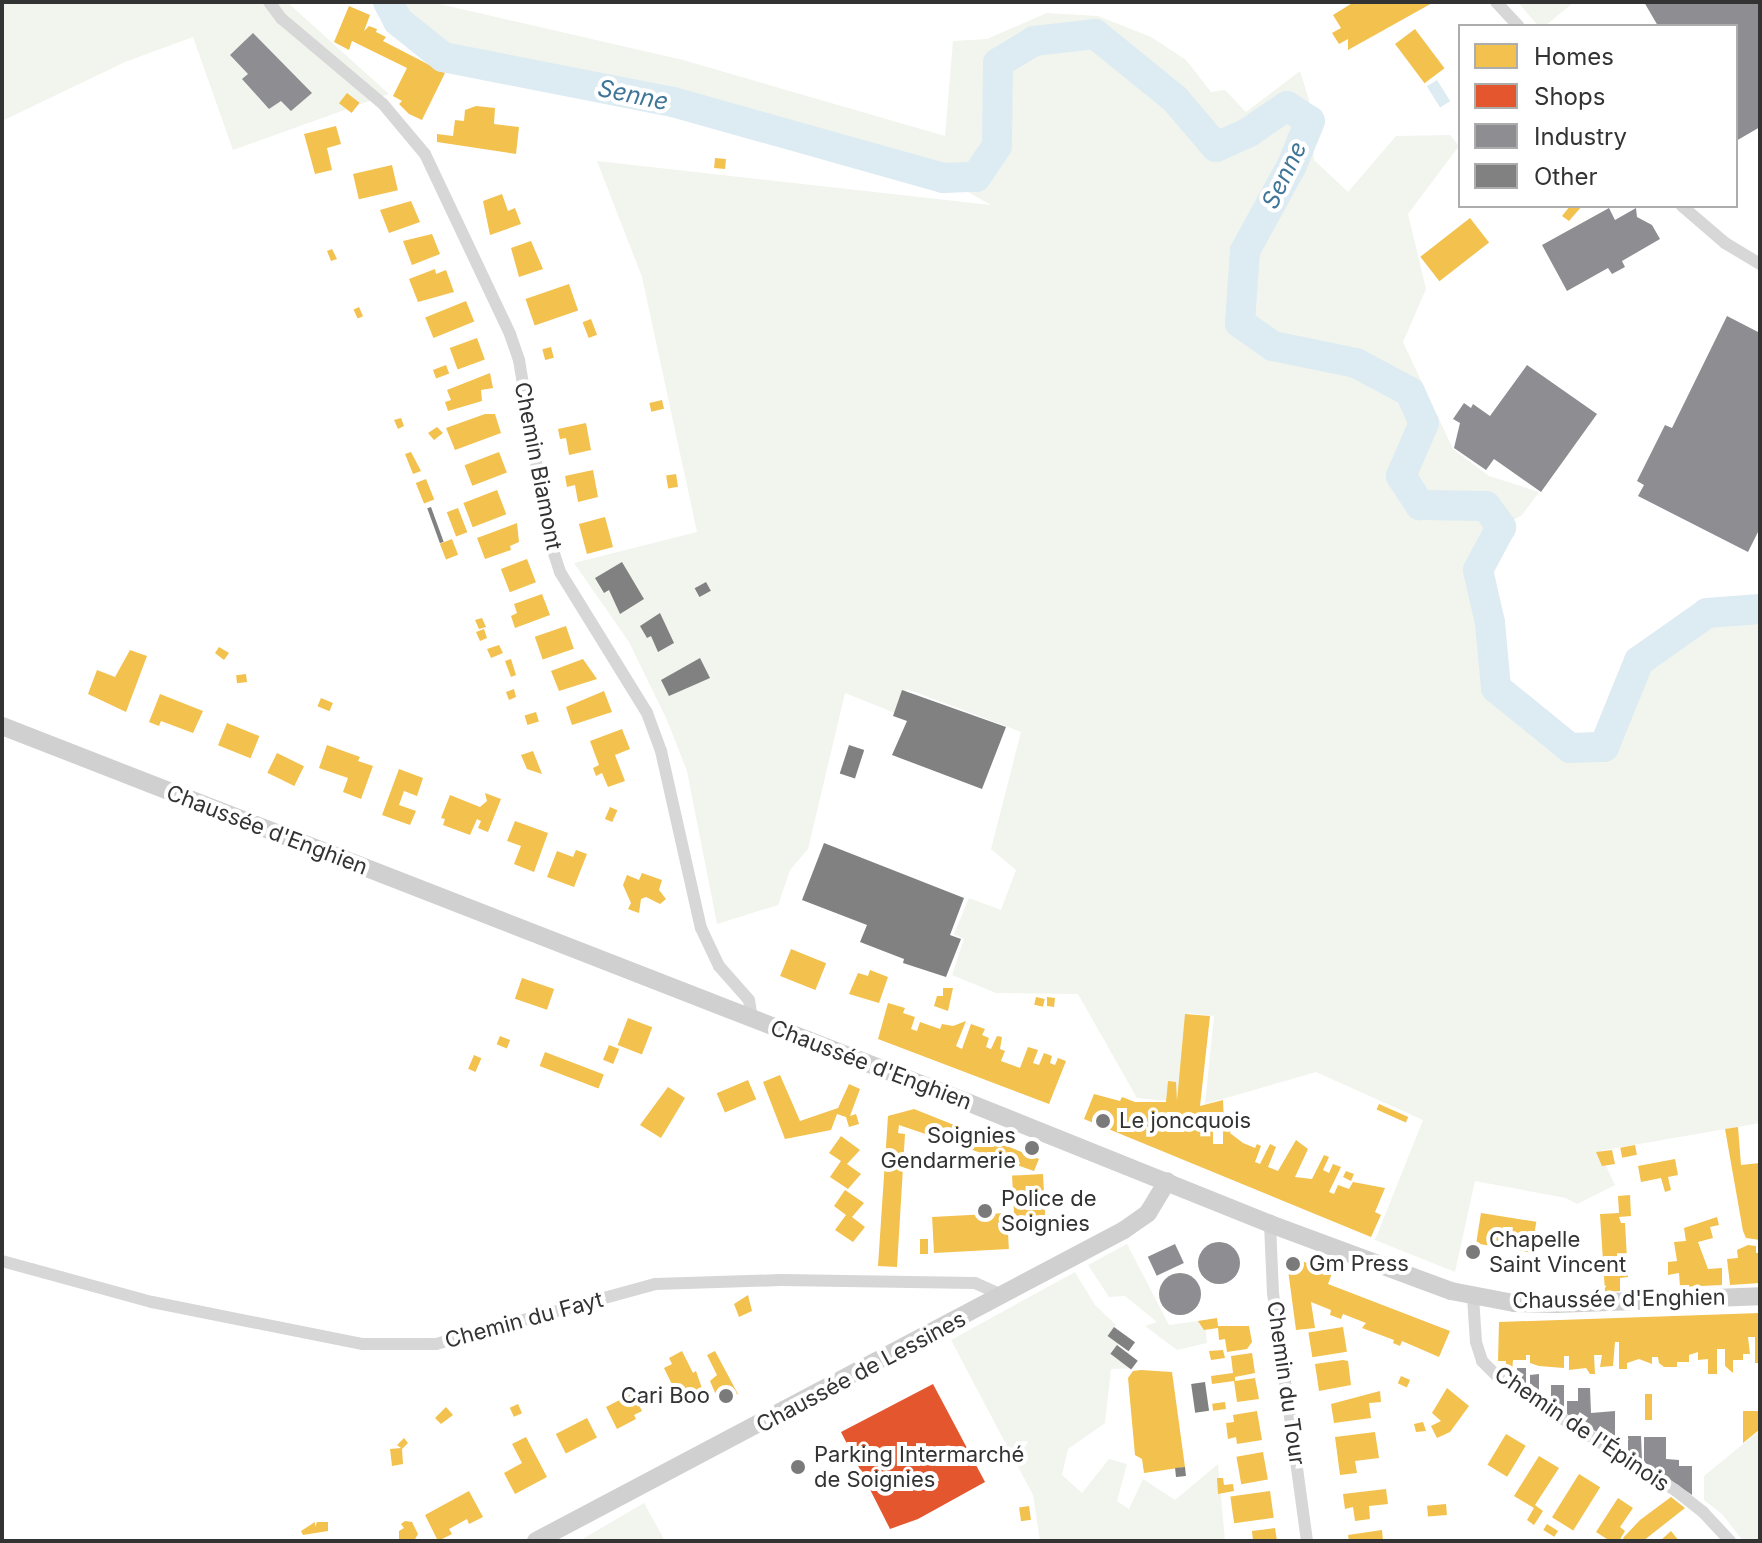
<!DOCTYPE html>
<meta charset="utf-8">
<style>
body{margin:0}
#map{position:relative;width:1762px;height:1543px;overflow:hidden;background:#fff;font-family:Inter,sans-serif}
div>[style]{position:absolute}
.green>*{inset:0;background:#f1f5ed}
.water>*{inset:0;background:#ddebf3;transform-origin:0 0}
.homes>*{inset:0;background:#f2c14e;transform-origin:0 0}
.shops>*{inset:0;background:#e4572e}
.industry>*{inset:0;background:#8d8d92;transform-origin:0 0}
.round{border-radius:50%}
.river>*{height:30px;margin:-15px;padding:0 15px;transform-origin:15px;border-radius:15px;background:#ddebf3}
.building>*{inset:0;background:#818181;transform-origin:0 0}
.minor>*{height:12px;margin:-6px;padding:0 6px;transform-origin:6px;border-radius:6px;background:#d7d7d7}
.secondary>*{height:18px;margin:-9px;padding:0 9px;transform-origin:9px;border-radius:9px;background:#d0d0d0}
.dots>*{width:22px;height:22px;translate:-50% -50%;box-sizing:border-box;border:4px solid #fff;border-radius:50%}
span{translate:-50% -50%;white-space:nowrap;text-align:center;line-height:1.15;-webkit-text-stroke:8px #fff;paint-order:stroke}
.street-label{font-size:22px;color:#333}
.poi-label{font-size:22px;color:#333}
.left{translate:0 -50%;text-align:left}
.right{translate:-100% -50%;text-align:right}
.water-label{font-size:24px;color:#3f7597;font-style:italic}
.frame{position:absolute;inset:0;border:4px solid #333;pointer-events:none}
.legend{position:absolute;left:1458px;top:24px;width:280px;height:184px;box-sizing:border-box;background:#fff;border:2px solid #adadad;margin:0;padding:10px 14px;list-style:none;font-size:24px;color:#333}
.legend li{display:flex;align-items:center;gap:16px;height:40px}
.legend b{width:40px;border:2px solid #adadad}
</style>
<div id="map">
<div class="green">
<i style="clip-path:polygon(2px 2px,287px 2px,389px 94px,233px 150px,193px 37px,125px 62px,2px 121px)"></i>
<i style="clip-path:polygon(400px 2px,431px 2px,683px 60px,945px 136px,953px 41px,987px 39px,1047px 13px,1098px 16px,1151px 37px,1186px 60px,1211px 92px,1225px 90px,1246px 112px,1300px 71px,1309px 100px,1314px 160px,1348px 192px,1396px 136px,1450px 135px,1459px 146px,1408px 214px,1426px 289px,1403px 342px,1453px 449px,1489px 476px,1539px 492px,1522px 515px,1501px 527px,1478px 570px,1490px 623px,1496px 688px,1570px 748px,1604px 747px,1639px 661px,1707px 613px,1760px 609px,1760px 1123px,1599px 1151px,1615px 1185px,1577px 1204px,1566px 1198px,1475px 1181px,1455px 1272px,1375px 1240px,1423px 1120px,1316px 1072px,1205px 1104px,1214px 1016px,1188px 1013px,1178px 1102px,1137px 1098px,1078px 994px,996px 993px,952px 975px,964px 939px,954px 934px,969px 898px,1001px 910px,1016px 870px,991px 849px,1021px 732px,907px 689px,895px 713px,845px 693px,808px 849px,790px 870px,778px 905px,717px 924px,687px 771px,667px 720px,629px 642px,574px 563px,697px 532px,642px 277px,597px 161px,991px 205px,943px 178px,673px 102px,443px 57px,398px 21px)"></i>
<i style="clip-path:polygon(1518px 2px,1574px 2px,1545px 26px,1538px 26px)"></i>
<i style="clip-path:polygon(1127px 1244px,1169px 1325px,1205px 1320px,1207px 1343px,1177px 1350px,1145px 1326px,1157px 1322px,1125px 1296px,1109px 1297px,1088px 1265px)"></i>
<i style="clip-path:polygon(1075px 1272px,1095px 1305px,1116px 1325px,1110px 1334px,1120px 1343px,1114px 1352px,1135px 1368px,1111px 1369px,1105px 1423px,1068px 1449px,1062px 1475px,1082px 1493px,1109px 1459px,1127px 1464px,1117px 1501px,1129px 1509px,1143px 1479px,1175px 1500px,1218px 1464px,1225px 1541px,1040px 1541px,1033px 1495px,951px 1340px)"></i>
<i style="clip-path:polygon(1760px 1430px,1760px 1541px,1743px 1541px,1722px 1514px,1704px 1500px,1704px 1476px)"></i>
<i style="clip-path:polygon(644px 1503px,665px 1541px,579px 1541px)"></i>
</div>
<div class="water">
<i style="left:1437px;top:80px;width:25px;height:12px;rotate:58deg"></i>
</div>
<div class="homes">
<i style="clip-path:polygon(1354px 2px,1434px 2px,1348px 50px,1348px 39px,1339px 44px,1332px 33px,1341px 28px,1333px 15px)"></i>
<i style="clip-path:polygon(349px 6px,370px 15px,364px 31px,369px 26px,377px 29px,376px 32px,386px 37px,383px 41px,445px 73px,422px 120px,409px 114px,399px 104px,402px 101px,393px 96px,407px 68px,352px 41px,349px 50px,334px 42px)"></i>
<i style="left:1415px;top:29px;width:49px;height:25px;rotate:53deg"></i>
<i style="left:347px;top:93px;width:16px;height:13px;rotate:38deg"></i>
<i style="clip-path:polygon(476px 106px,495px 108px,494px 124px,519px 127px,516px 154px,437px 142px,437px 134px,453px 136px,455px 120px,464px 121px,465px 110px)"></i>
<i style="clip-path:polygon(336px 126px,341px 144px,327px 148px,332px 170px,315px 174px,304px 134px)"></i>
<i style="left:715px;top:158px;width:11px;height:10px;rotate:5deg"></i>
<i style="left:392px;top:165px;width:26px;height:40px;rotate:77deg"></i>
<i style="clip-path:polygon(502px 194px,508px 211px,515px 208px,521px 224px,490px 235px,483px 201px)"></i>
<i style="clip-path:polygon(411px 201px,420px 222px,389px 233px,380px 210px)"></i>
<i style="clip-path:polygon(1570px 206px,1582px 206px,1569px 221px,1562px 216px)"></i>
<i style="left:1470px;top:218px;width:31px;height:63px;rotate:52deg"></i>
<i style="clip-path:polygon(432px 234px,440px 254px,412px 265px,403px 241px)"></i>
<i style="clip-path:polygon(531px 241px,543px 269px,519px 277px,511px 248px)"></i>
<i style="clip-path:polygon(332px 249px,337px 259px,331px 261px,327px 251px)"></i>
<i style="clip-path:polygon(435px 269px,436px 274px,446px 270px,454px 292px,418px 302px,409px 279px)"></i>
<i style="left:569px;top:284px;width:28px;height:46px;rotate:71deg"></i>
<i style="left:466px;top:301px;width:22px;height:44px;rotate:68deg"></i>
<i style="left:359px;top:307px;width:10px;height:6px;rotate:66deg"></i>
<i style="left:591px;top:319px;width:17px;height:9px;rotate:69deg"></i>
<i style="left:477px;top:338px;width:23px;height:29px;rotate:70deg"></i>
<i style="left:551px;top:347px;width:11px;height:9px;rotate:75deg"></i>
<i style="left:446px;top:365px;width:9px;height:14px;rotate:69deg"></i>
<i style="clip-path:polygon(490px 373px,493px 388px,481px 390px,482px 401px,448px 411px,445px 402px,451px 400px,447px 390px)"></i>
<i style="left:662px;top:400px;width:9px;height:13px;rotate:77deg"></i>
<i style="clip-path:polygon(485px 414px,495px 414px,501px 433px,455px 450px,446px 428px)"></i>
<i style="clip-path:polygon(401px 418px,404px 426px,398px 429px,394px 420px)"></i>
<i style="clip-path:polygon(586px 423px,591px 450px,569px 455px,566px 438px,560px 439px,558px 429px)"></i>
<i style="clip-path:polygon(437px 427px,443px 433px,434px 440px,428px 433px)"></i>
<i style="clip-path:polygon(411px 452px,421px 471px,413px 474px,405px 454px)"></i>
<i style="left:499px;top:452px;width:22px;height:37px;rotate:69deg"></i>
<i style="clip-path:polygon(593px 470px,598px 497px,578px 502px,575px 485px,567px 487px,565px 476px)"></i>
<i style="left:676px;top:474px;width:13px;height:10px;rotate:81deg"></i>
<i style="left:426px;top:479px;width:22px;height:11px;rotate:68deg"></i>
<i style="left:497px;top:490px;width:26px;height:36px;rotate:69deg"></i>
<i style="left:458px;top:508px;width:26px;height:12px;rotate:69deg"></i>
<i style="left:605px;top:517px;width:31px;height:27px;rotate:75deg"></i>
<i style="clip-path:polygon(517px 523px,519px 542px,510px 546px,511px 550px,485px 559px,477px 538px)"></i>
<i style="left:452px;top:539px;width:17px;height:13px;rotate:69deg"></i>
<i style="left:527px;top:559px;width:25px;height:28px;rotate:69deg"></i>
<i style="clip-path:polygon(542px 594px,550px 615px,515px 628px,511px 616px,517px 613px,514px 604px)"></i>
<i style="clip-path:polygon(482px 618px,486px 627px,479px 629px,475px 620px)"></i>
<i style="left:566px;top:626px;width:24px;height:33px;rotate:71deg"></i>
<i style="clip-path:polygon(484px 629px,487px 638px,480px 641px,476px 632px)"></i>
<i style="clip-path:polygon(499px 645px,503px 653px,491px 658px,487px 649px)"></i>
<i style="clip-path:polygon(219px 647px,229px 653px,224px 660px,215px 653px)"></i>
<i style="clip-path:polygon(130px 650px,147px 656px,126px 712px,88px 694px,97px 670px,115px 677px)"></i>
<i style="clip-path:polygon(511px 659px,516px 675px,511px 677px,505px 661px)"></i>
<i style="clip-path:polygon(583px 659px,597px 679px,559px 691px,551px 671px)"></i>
<i style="left:246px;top:674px;width:8px;height:10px;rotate:83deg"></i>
<i style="clip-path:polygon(514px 689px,516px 697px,509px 700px,506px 692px)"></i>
<i style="clip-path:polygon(604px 691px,612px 712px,572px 725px,566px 707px)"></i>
<i style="clip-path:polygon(160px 694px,203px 711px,193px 733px,161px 721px,159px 726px,149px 722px)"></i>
<i style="left:321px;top:698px;width:13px;height:9px;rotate:23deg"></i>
<i style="left:536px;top:712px;width:10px;height:12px;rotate:73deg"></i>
<i style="left:227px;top:723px;width:35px;height:24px;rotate:22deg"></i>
<i style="clip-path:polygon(622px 729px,630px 749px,615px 755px,625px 781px,608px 787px,602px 773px,596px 776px,593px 768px,599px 765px,590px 741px)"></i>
<i style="clip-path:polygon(327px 745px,360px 757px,358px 761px,373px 766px,361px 799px,343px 792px,348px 778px,319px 768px)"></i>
<i style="clip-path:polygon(533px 751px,542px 774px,527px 769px,521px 755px)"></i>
<i style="left:277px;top:753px;width:30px;height:22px;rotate:26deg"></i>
<i style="clip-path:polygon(399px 769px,423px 778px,417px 796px,404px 791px,399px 805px,416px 811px,410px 825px,382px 815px)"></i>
<i style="clip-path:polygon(485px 793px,501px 799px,488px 832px,478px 828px,481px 821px,477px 819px,470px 835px,443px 825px,445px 819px,441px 818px,450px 795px,480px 807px,487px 801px)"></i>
<i style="left:610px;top:807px;width:8px;height:13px;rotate:23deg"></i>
<i style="clip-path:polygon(515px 821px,548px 833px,534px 872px,514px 864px,521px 846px,507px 841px)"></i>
<i style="clip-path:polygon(576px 850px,587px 854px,574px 887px,547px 877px,557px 851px,573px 857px)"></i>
<i style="clip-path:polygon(642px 873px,662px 880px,659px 890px,666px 899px,660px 904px,646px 897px,641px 899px,639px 913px,628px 909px,631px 903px,623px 885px,627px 875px,639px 880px)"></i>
<i style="left:791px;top:949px;width:38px;height:29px;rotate:22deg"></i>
<i style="clip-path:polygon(870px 970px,888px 977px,879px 1003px,849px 994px,858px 973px,868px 976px)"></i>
<i style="left:522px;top:978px;width:34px;height:22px;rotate:19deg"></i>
<i style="clip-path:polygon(943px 988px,953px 988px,948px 1011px,934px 1006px,937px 996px,943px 996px)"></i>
<i style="left:1036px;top:997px;width:9px;height:8px;rotate:13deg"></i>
<i style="clip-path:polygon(1047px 997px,1055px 998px,1054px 1007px,1047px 1006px)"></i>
<i style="clip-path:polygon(888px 1003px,905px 1008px,903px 1013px,915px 1017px,911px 1029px,917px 1031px,920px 1022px,940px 1029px,942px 1024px,953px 1026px,966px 1021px,956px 1046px,962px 1049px,971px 1024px,985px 1029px,982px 1035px,989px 1038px,986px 1047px,991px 1049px,997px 1036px,1002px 1037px,1000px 1049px,1005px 1051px,1001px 1061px,1020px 1068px,1028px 1047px,1038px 1050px,1033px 1063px,1039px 1065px,1044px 1053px,1052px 1056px,1050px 1063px,1055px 1065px,1058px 1058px,1066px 1061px,1049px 1104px,878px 1039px)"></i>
<i style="clip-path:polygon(1185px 1014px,1210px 1016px,1200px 1106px,1223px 1100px,1224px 1123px,1219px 1123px,1219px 1129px,1213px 1129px,1213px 1144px,1223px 1144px,1223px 1124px,1232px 1128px,1230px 1133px,1243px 1143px,1255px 1148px,1257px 1144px,1261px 1146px,1255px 1162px,1260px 1164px,1270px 1144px,1276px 1147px,1268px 1167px,1278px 1171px,1296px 1140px,1308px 1149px,1295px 1177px,1312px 1179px,1324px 1155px,1329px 1157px,1323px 1170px,1329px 1173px,1333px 1164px,1341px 1167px,1329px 1192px,1334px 1194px,1338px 1185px,1349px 1189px,1353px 1182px,1385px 1188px,1375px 1212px,1381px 1215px,1371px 1237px,1084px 1119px,1094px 1094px,1120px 1101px,1122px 1097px,1135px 1102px,1166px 1102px,1168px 1081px,1176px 1082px,1177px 1101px)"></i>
<i style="left:628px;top:1018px;width:26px;height:29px;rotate:21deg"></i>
<i style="left:500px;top:1036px;width:11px;height:9px;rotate:22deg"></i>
<i style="left:609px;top:1045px;width:11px;height:16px;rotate:22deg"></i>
<i style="left:545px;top:1052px;width:63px;height:15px;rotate:21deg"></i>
<i style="left:474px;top:1055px;width:8px;height:15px;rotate:23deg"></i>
<i style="clip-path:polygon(780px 1075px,800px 1121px,838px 1108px,849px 1084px,860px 1089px,850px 1116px,856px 1114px,859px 1124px,849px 1127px,846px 1117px,837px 1114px,831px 1130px,785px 1139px,763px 1082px)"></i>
<i style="left:748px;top:1080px;width:21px;height:34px;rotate:67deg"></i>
<i style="clip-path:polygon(668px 1087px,685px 1098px,661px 1138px,640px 1125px)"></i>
<i style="left:1379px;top:1104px;width:32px;height:6px;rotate:24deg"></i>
<i style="clip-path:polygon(914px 1109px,1039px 1159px,1034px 1171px,899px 1125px,898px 1133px,905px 1134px,897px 1267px,878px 1266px,888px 1116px)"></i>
<i style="clip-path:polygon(1738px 1127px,1741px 1165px,1760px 1163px,1760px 1240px,1746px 1238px,1743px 1231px,1725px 1129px)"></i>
<i style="clip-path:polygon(841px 1136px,860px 1150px,847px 1164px,861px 1174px,848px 1189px,830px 1177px,841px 1161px,829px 1153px)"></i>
<i style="left:1635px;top:1145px;width:10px;height:15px;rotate:79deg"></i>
<i style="clip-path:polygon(1612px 1150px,1615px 1164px,1602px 1166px,1596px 1152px)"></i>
<i style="clip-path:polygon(1675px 1159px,1678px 1175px,1668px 1177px,1671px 1190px,1665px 1192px,1661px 1178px,1641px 1182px,1638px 1166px)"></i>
<i style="clip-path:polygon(1346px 1171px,1354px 1174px,1351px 1181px,1343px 1177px)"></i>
<i style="left:1043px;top:1174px;width:52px;height:31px;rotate:87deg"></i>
<i style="clip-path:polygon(845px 1190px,864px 1203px,852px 1217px,865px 1227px,853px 1242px,835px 1230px,846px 1215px,834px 1206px)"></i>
<i style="clip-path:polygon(1630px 1195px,1631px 1216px,1619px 1217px,1621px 1223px,1625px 1223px,1628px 1277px,1620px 1278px,1620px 1291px,1605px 1292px,1600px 1214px,1619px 1213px,1618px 1196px)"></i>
<i style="left:1007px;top:1213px;width:36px;height:75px;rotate:87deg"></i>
<i style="left:1481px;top:1213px;width:56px;height:31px;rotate:9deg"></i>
<i style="clip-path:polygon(1717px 1217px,1719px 1225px,1710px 1227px,1713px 1238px,1698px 1242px,1708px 1269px,1722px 1268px,1722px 1285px,1680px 1287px,1679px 1273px,1668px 1275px,1668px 1262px,1677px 1261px,1674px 1242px,1686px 1241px,1684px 1228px)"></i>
<i style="left:920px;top:1239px;width:8px;height:15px"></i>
<i style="clip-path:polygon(1748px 1245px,1756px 1246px,1756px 1253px,1760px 1253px,1760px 1283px,1730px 1285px,1727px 1259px,1738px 1258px,1737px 1250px)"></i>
<i style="clip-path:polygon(1292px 1257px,1332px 1273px,1328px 1284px,1450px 1331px,1439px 1357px,1402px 1341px,1400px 1346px,1393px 1343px,1394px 1340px,1362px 1328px,1366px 1323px,1343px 1314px,1341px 1319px,1330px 1315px,1331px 1310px,1311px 1302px,1315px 1328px,1296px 1330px,1287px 1262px)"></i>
<i style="clip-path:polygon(748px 1295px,752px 1311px,739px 1317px,734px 1304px)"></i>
<i style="clip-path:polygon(1760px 1313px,1760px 1363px,1755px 1363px,1755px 1337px,1748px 1337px,1750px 1354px,1743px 1354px,1743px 1360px,1733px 1360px,1733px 1373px,1725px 1366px,1725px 1349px,1717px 1349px,1717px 1374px,1708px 1374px,1708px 1359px,1698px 1360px,1698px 1352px,1689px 1355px,1689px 1362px,1677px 1362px,1677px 1367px,1664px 1367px,1659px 1363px,1658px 1357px,1652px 1357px,1652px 1364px,1639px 1359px,1627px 1363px,1627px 1369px,1619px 1369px,1619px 1342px,1615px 1342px,1613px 1366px,1600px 1367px,1602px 1355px,1594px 1355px,1595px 1374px,1590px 1374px,1586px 1368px,1569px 1370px,1569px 1356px,1564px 1356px,1564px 1368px,1539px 1366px,1530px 1363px,1530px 1355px,1526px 1355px,1526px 1360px,1513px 1360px,1512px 1372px,1505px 1372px,1506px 1361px,1498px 1361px,1499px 1322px)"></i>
<i style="clip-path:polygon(1217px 1318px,1218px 1326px,1249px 1326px,1252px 1342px,1247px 1349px,1227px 1352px,1225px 1339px,1219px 1340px,1218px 1328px,1204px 1330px,1198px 1321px)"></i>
<i style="left:1343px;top:1327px;width:25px;height:35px;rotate:81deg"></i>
<i style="clip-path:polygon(1223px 1350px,1225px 1358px,1211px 1360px,1209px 1351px)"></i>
<i style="clip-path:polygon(682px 1351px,693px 1373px,696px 1371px,704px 1394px,682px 1405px,664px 1368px,672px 1364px,669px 1358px)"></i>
<i style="clip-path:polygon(715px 1351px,738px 1394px,719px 1402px,710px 1381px,717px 1375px,707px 1355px)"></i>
<i style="clip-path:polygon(1252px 1353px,1255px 1373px,1235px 1377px,1235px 1381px,1255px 1378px,1259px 1399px,1237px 1402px,1234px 1381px,1212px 1384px,1211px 1376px,1233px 1373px,1231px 1356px)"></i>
<i style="clip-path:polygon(1343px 1360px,1348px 1361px,1351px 1385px,1319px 1391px,1315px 1364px)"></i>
<i style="clip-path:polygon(1141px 1370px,1172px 1372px,1185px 1467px,1144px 1473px,1142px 1459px,1135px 1455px,1128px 1378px,1133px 1371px)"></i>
<i style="left:1401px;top:1376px;width:10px;height:8px;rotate:24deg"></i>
<i style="clip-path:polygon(1447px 1388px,1469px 1406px,1450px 1432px,1437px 1438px,1431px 1426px,1441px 1421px,1432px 1413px)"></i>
<i style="clip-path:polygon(1380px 1391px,1381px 1402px,1369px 1403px,1371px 1418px,1334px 1423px,1331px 1404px)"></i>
<i style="clip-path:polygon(633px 1393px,642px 1411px,634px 1415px,636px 1419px,617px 1429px,606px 1407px)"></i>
<i style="left:1645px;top:1394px;width:7px;height:26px"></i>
<i style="left:1225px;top:1402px;width:7px;height:13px;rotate:82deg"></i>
<i style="left:518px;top:1404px;width:10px;height:9px;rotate:66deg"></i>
<i style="clip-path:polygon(446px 1407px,453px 1415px,441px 1424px,435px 1418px)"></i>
<i style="clip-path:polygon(1257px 1411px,1262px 1440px,1237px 1444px,1236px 1437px,1228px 1439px,1226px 1423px,1234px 1422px,1233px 1415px)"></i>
<i style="clip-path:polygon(1743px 1411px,1759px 1411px,1759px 1430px,1743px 1443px)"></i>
<i style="left:587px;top:1418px;width:22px;height:35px;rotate:63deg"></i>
<i style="clip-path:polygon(1423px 1422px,1426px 1431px,1416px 1432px,1414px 1424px)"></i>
<i style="clip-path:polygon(1375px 1432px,1379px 1458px,1355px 1461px,1357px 1473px,1340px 1475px,1335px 1437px)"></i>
<i style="left:1506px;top:1434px;width:23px;height:36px;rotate:31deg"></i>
<i style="clip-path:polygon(526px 1437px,547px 1477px,515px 1494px,504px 1473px,522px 1463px,512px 1444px)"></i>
<i style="clip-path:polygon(404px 1438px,408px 1443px,402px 1449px,403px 1464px,392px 1466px,390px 1449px,401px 1448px,397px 1445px)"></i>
<i style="left:1263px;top:1452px;width:28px;height:27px;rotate:80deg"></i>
<i style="clip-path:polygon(1539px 1456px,1559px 1468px,1535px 1505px,1543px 1511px,1534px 1525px,1527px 1520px,1534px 1508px,1514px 1496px)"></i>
<i style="left:1579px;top:1474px;width:25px;height:51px;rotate:32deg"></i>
<i style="clip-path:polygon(1217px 1478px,1223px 1478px,1224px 1485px,1233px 1484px,1234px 1491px,1218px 1494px)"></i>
<i style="clip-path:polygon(1386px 1489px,1388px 1504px,1369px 1506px,1370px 1519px,1355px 1521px,1353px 1507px,1345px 1509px,1343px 1494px)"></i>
<i style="clip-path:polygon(469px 1491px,483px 1517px,469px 1524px,467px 1519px,449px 1529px,452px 1534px,438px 1541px,425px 1515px)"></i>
<i style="left:1270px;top:1491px;width:27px;height:40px;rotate:82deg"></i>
<i style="clip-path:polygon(1671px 1497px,1685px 1508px,1643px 1541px,1626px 1541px,1623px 1538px,1640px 1520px)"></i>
<i style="clip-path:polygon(1618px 1498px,1633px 1508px,1620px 1527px,1625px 1531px,1619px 1541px,1610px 1541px,1596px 1532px)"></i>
<i style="left:1446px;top:1504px;width:11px;height:19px;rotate:85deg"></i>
<i style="left:1029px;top:1506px;width:14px;height:10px;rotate:82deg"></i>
<i style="clip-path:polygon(405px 1521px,412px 1522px,418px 1534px,414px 1541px,399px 1539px,399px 1531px,404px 1528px,401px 1524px)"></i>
<i style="clip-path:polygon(315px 1522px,315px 1527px,317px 1522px,328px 1522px,328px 1531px,303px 1535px,301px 1531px)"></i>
<i style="left:1547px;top:1524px;width:13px;height:7px;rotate:32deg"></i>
<i style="clip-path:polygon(1275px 1528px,1277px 1541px,1253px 1541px,1252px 1531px)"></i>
<i style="clip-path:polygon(1382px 1530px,1383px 1541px,1349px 1541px,1348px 1535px)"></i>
<i style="clip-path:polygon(1671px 1531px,1679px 1541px,1660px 1541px)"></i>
</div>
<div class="shops">
<i style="clip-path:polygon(933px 1384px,985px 1482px,918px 1519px,890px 1529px,841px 1432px)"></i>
</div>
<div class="industry">
<i style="clip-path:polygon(1644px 2px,1760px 2px,1760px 127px,1736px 141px,1736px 26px,1658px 26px)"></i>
<i style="clip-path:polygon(253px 33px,312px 93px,291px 111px,281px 101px,269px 109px,242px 79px,248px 74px,230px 55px)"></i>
<i style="clip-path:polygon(1609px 208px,1615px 220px,1636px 208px,1637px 217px,1652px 225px,1660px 239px,1622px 261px,1625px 267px,1612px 274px,1608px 268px,1567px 291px,1542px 245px)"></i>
<i style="clip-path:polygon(1727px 316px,1760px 333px,1760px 528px,1748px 552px,1638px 496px,1644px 485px,1637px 481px,1665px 425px,1672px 428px)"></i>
<i style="clip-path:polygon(1527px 365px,1597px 414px,1541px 492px,1494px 459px,1486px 470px,1454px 448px,1460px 423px,1453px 419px,1464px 403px,1471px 408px,1473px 404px,1490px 416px)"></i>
<i class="round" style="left:1198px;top:1242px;width:42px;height:42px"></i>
<i style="left:1175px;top:1244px;width:21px;height:30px;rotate:65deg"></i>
<i class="round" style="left:1159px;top:1273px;width:42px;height:42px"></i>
<i style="clip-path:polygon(1517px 1368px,1526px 1368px,1526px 1387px,1516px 1381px)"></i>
<i style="clip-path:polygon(1539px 1374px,1539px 1396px,1530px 1389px,1530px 1375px)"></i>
<i style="clip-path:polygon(1551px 1385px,1564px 1385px,1564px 1412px,1551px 1403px)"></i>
<i style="clip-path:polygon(1578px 1388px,1590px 1388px,1591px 1413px,1615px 1411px,1615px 1443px,1567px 1414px,1567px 1401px,1578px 1401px)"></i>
<i style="clip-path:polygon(1628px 1436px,1641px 1436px,1642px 1460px,1628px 1452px)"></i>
<i style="clip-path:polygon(1644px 1437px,1666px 1437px,1666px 1459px,1679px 1460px,1679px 1466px,1692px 1466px,1692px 1495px,1644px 1462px)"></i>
</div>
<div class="river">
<i style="left:388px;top:2px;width:21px;rotate:62deg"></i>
<i style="left:398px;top:21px;width:58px;rotate:38.7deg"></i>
<i style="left:443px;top:57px;width:234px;rotate:11.1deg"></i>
<i style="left:673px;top:102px;width:280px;rotate:15.7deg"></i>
<i style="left:943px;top:178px;width:33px;rotate:-2deg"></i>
<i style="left:976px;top:177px;width:37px;rotate:-56deg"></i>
<i style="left:997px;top:146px;width:83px;rotate:-89.3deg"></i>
<i style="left:998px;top:63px;width:42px;rotate:-31.4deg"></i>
<i style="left:1034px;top:41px;width:61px;rotate:-6.5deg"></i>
<i style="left:1095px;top:34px;width:103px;rotate:39.1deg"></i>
<i style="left:1175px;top:99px;width:63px;rotate:49.5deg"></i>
<i style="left:1216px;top:147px;width:36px;rotate:-24deg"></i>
<i style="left:1249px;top:132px;width:46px;rotate:-34.4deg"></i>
<i style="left:1287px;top:106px;width:27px;rotate:33deg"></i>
<i style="left:1310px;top:121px;width:48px;rotate:112.2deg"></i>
<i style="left:1292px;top:165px;width:98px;rotate:118.7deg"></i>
<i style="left:1245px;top:251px;width:72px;rotate:94deg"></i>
<i style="left:1240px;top:323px;width:40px;rotate:34.9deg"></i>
<i style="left:1273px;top:346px;width:85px;rotate:11.6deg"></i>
<i style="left:1356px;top:363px;width:61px;rotate:28.2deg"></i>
<i style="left:1410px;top:392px;width:34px;rotate:66deg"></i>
<i style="left:1424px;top:423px;width:58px;rotate:113.5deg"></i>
<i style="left:1401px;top:476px;width:35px;rotate:57deg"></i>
<i style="left:1420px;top:505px;width:66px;rotate:0.9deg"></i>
<i style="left:1486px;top:506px;width:26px;rotate:54deg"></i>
<i style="left:1501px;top:527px;width:49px;rotate:118.1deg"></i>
<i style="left:1478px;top:570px;width:54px;rotate:77.2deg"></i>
<i style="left:1490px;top:623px;width:65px;rotate:84.7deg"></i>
<i style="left:1496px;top:688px;width:95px;rotate:39deg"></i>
<i style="left:1570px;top:748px;width:34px;rotate:-2deg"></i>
<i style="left:1604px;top:747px;width:93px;rotate:-67.9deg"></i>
<i style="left:1639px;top:661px;width:83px;rotate:-35.2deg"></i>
<i style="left:1707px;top:613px;width:53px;rotate:-4.3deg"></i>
</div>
<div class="building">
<i style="left:431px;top:507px;width:37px;height:4px;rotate:70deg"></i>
<i style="clip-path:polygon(622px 562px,644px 599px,620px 614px,609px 590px,604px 593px,595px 578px)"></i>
<i style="left:706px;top:582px;width:10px;height:13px;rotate:61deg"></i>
<i style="clip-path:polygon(660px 613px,674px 643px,658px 652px,651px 636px,647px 638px,640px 626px)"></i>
<i style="clip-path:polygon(700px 658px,710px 678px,669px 696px,661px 680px)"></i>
<i style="clip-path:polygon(902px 690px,1006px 727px,982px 789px,892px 755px,907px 721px,893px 716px)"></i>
<i style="left:849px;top:745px;width:16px;height:30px;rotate:18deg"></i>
<i style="clip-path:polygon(824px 843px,964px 898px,950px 935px,961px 939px,946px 977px,903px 963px,904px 959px,860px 942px,867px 925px,802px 900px)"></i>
<i style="left:1114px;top:1327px;width:26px;height:11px;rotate:36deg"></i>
<i style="left:1117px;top:1345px;width:26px;height:11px;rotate:37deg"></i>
<i style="left:1205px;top:1382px;width:29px;height:14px;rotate:82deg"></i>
<i style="left:1185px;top:1467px;width:9px;height:10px;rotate:84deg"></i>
</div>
<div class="minor">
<i style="left:269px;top:2px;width:21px;rotate:53deg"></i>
<i style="left:282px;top:19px;width:132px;rotate:40.1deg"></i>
<i style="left:383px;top:104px;width:65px;rotate:50deg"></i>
<i style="left:425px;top:154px;width:199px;rotate:64.7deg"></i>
<i style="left:510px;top:334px;width:28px;rotate:71deg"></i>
<i style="left:519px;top:360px;width:177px;rotate:80.6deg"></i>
<i style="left:548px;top:535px;width:39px;rotate:72deg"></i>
<i style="left:560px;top:572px;width:166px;rotate:58.3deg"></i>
<i style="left:647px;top:713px;width:40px;rotate:69.8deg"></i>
<i style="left:661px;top:751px;width:181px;rotate:77.3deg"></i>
<i style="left:701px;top:928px;width:42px;rotate:64.7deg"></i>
<i style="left:719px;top:966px;width:45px;rotate:48.6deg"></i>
<i style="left:749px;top:1000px;width:18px;rotate:81deg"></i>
<i style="left:1496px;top:2px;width:33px;rotate:47deg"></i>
<i style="left:1682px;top:206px;width:57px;rotate:40.7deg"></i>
<i style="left:1725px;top:243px;width:41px;rotate:31deg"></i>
<i style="left:1270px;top:1224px;width:69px;rotate:87.5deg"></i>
<i style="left:1273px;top:1293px;width:250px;rotate:82.2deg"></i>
<i style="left:2px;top:1261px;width:156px;rotate:15.3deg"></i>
<i style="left:152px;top:1302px;width:215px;rotate:11.3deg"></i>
<i style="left:363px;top:1344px;width:73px"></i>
<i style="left:436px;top:1344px;width:227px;rotate:-15.3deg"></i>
<i style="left:655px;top:1284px;width:126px;rotate:-1.8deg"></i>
<i style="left:781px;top:1280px;width:194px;rotate:0.9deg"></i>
<i style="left:975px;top:1283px;width:32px;rotate:24deg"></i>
<i style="left:1473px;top:1297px;width:45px;rotate:86.2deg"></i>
<i style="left:1476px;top:1342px;width:20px;rotate:72deg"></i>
<i style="left:1482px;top:1361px;width:25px;rotate:45deg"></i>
<i style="left:1500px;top:1379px;width:207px;rotate:32.4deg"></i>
<i style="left:1675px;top:1490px;width:36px;rotate:38deg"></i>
<i style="left:1703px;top:1512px;width:40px;rotate:47deg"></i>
</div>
<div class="secondary">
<i style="left:2px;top:726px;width:1036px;rotate:21.29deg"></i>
<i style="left:967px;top:1102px;width:327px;rotate:21.9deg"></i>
<i style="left:1270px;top:1224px;width:193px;rotate:20.3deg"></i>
<i style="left:1451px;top:1291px;width:64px;rotate:10.8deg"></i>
<i style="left:1514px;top:1303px;width:42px;rotate:1.4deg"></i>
<i style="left:1556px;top:1304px;width:204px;rotate:-2.2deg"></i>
<i style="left:536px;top:1541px;width:665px;rotate:-27.87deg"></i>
<i style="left:1124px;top:1230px;width:29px;rotate:-35deg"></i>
<i style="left:1148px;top:1213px;width:37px;rotate:-59deg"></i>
</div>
<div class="dots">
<i style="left:1103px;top:1121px;background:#7a7a7a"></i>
<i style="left:1032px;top:1148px;background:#7a7a7a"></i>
<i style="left:985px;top:1211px;background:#7a7a7a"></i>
<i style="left:1473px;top:1252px;background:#7a7a7a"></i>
<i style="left:1293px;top:1264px;background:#7a7a7a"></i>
<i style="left:726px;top:1396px;background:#7a7a7a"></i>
<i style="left:798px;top:1467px;background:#7a7a7a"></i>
</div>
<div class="street-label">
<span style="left:538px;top:466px;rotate:79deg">Chemin Biamont</span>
<span style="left:267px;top:830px;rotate:21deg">Chaussée d'Enghien</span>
<span style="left:871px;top:1065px;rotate:21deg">Chaussée d'Enghien</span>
<span style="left:1619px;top:1299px;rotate:-1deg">Chaussée d'Enghien</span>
<span style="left:524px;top:1320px;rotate:-15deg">Chemin du Fayt</span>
<span style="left:861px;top:1372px;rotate:-28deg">Chaussée de Lessines</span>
<span style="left:1286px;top:1383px;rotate:82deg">Chemin du Tour</span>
<span style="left:1582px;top:1429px;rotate:34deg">Chemin de l'Épinois</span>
</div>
<div class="poi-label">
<span class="left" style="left:1119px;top:1121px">Le joncquois</span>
<span class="right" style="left:1016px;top:1148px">Soignies<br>Gendarmerie</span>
<span class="left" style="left:1001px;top:1211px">Police de<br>Soignies</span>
<span class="left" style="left:1489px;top:1252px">Chapelle<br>Saint Vincent</span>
<span class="left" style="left:1309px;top:1264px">Gm Press</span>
<span class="right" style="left:710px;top:1396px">Cari Boo</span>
<span class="left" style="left:814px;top:1467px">Parking Intermarché<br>de Soignies</span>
</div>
<div class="water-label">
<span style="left:633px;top:95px;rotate:12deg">Senne</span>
<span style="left:1284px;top:175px;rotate:-64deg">Senne</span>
</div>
<div class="frame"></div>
<ul class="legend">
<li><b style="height:22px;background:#f2c14e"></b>Homes</li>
<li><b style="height:22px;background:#e4572e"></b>Shops</li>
<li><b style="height:22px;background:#8d8d92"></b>Industry</li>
<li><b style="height:22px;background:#818181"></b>Other</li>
</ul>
</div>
